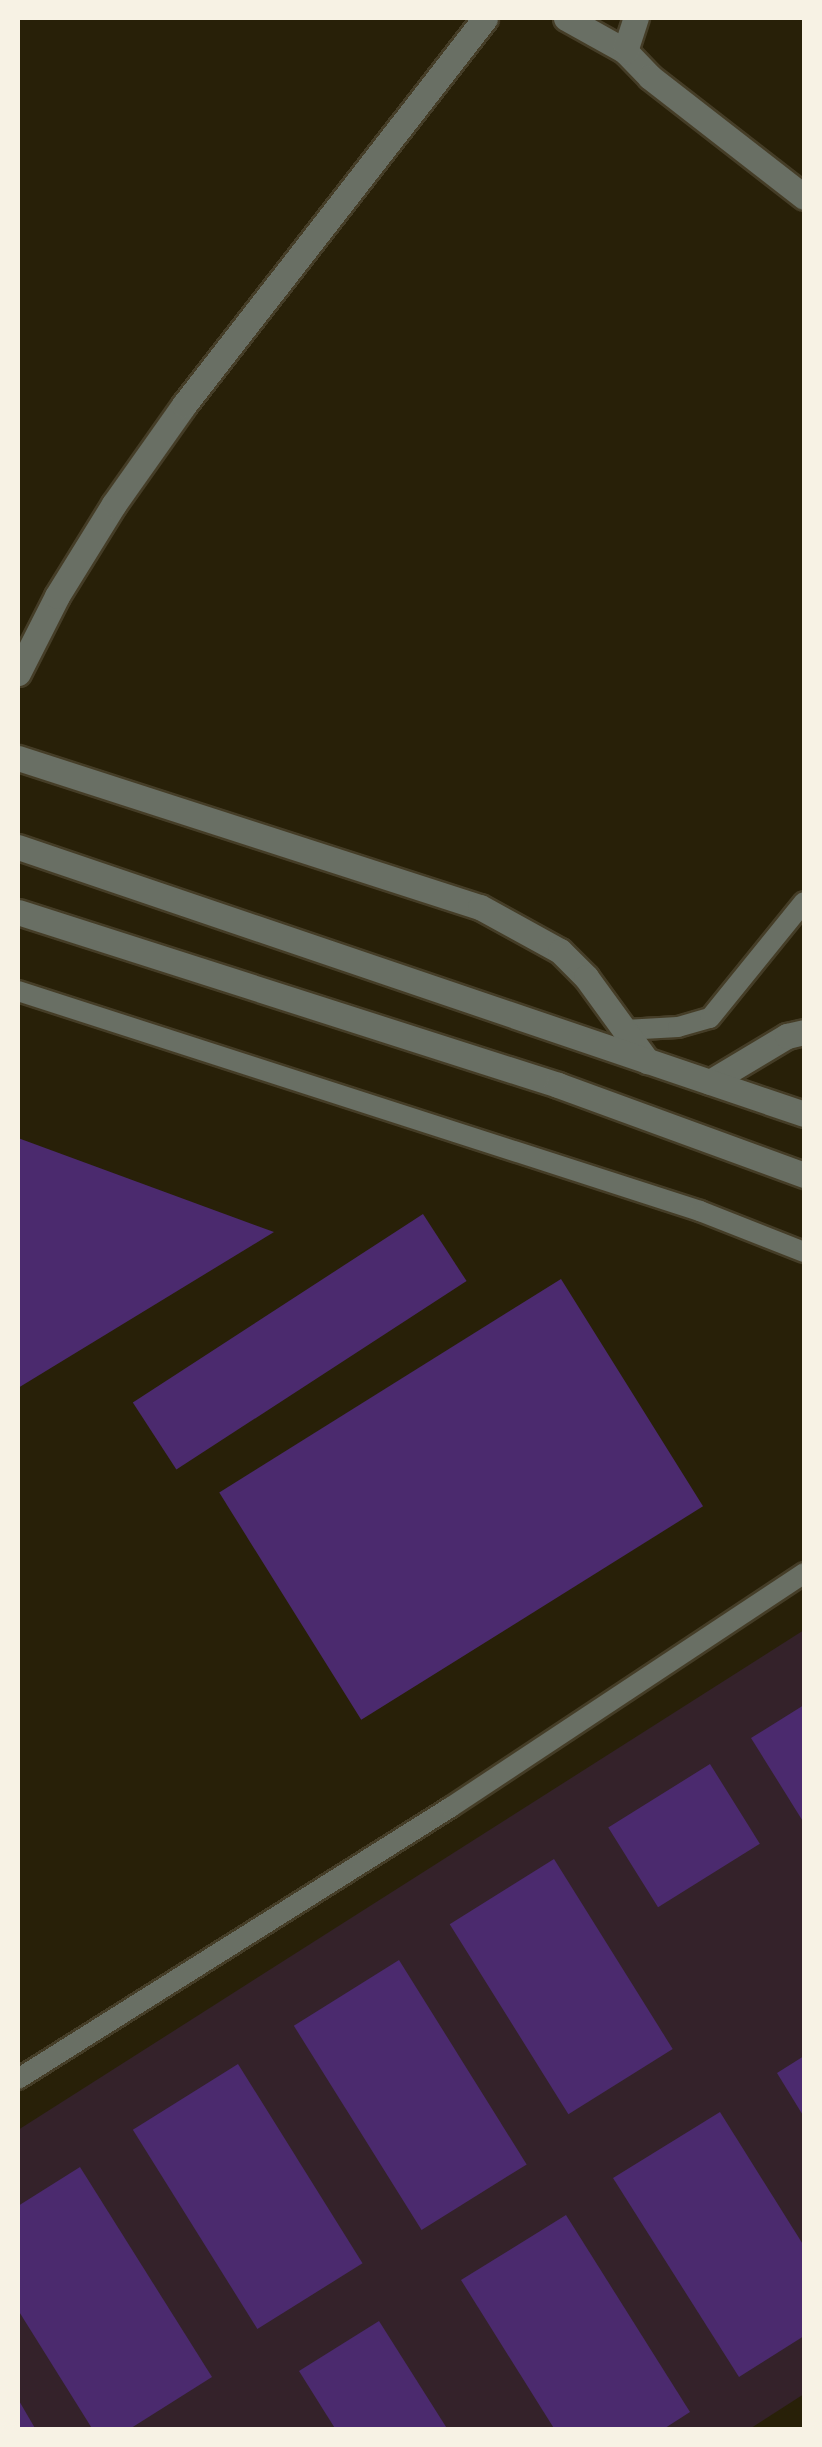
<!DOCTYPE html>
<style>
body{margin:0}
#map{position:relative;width:822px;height:2447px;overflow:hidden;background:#282008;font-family:"Varela Round",sans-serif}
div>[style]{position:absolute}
.industrial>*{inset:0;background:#34222a}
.building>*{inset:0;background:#4b2a6e;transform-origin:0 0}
.roads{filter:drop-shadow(2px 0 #453d27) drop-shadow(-2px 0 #453d27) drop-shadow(0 2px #453d27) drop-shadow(0 -2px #453d27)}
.service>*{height:20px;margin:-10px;padding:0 10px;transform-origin:10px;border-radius:10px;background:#696f64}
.minor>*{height:25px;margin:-12.5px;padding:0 12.5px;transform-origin:12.5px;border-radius:12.5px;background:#696f64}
.tertiary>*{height:25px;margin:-12.5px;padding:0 12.5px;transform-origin:12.5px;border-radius:12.5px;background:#696f64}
span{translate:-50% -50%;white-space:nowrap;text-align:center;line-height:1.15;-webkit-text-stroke:8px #0e0a03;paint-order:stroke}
.frame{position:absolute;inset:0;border:20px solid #f7f2e4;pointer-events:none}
</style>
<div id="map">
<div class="industrial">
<i style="clip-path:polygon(804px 1630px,804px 2394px,748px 2430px,18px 2430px,18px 2130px)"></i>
</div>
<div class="building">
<i style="clip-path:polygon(18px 1138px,274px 1232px,18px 1388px)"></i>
<i style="left:423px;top:1214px;width:80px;height:346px;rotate:57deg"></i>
<i style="left:561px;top:1279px;width:268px;height:403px;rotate:58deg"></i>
<i style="clip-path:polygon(804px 1705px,804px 1823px,751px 1738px)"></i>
<i style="left:710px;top:1764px;width:94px;height:120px;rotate:58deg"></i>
<i style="left:554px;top:1859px;width:224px;height:123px;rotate:58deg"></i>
<i style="left:399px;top:1960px;width:241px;height:124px;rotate:58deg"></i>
<i style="clip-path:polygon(804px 2056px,804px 2117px,777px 2073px)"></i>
<i style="left:238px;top:2064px;width:235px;height:124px;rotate:58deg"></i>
<i style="clip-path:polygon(720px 2112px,804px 2246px,804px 2336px,739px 2377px,613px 2178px)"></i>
<i style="clip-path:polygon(80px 2167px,212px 2377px,128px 2430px,93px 2430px,18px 2310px,18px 2206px)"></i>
<i style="clip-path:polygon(566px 2215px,690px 2412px,662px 2430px,555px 2430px,461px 2280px)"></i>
<i style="clip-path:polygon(379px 2321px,448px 2430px,336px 2430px,299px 2371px)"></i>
<i style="clip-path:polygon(18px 2399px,36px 2430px,18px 2430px)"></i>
</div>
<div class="roads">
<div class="service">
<i style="left:18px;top:991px;width:717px;rotate:17.88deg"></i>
<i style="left:700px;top:1211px;width:112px;rotate:21.5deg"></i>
<i style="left:625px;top:1030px;width:53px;rotate:-3.2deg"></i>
<i style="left:678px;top:1027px;width:33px;rotate:-16deg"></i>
<i style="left:710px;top:1018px;width:149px;rotate:-51deg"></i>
<i style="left:18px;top:2079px;width:511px;rotate:-32.14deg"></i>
<i style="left:451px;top:1807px;width:424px;rotate:-33.5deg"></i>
</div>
<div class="minor">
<i style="left:566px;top:18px;width:68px;rotate:29.2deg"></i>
<i style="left:625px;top:51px;width:36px;rotate:46deg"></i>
<i style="left:650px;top:77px;width:195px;rotate:37.9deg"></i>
<i style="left:625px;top:51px;width:35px;rotate:-72deg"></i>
<i style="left:18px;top:673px;width:86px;rotate:-63.1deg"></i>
<i style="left:57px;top:596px;width:108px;rotate:-58.2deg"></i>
<i style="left:114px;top:504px;width:121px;rotate:-54.7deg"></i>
<i style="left:184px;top:405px;width:490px;rotate:-52.1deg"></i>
<i style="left:18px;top:758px;width:485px;rotate:17.9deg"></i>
<i style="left:480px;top:907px;width:91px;rotate:28.8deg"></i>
<i style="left:560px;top:951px;width:37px;rotate:45deg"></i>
<i style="left:586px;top:977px;width:104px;rotate:54deg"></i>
<i style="left:710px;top:1082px;width:90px;rotate:-30.9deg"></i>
<i style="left:787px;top:1036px;width:17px;rotate:-13deg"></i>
</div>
<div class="tertiary">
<i style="left:18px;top:847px;width:830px;rotate:18.76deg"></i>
<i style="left:18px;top:912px;width:567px;rotate:17.76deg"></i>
<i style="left:558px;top:1085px;width:262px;rotate:20.1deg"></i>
</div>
</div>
<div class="frame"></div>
</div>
